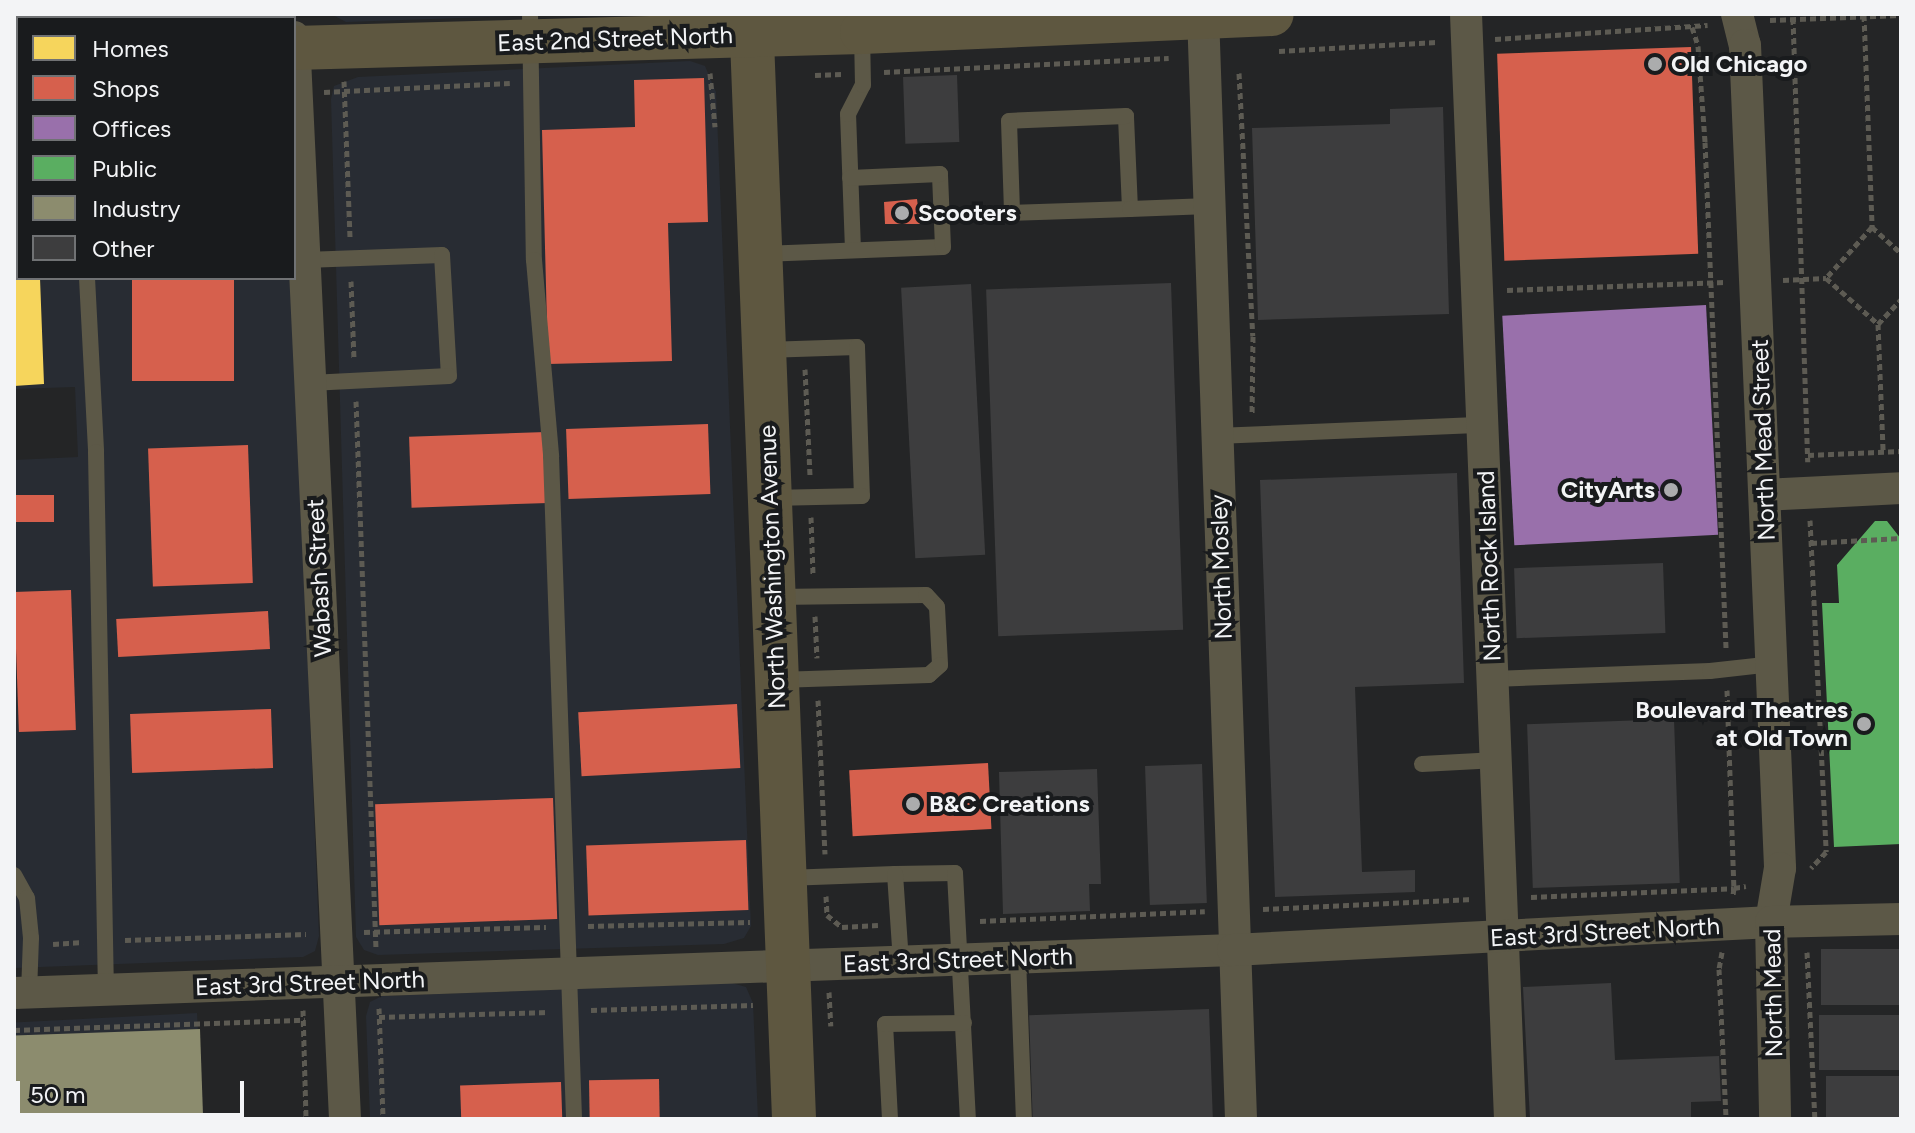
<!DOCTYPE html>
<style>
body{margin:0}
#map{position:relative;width:1915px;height:1133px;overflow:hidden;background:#242526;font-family:Figtree,sans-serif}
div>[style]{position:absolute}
.built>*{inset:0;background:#282c33;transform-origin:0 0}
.homes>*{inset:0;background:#f6d55c}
.shops>*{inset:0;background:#d6604d;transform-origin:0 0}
.offices>*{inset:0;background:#9970ab;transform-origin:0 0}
.public>*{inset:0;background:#5aae61}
.industry>*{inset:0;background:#8c8c6e;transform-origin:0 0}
.building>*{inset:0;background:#3d3d3e;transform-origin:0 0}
.path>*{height:5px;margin-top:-2.5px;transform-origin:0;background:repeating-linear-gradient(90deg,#5d5b53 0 6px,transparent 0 10px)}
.lane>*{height:16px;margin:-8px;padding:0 8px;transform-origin:8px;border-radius:8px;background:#5c5847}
.street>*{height:32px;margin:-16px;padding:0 16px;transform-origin:16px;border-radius:16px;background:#5c5847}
.secondary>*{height:44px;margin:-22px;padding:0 22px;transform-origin:22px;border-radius:22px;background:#5e5740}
.dots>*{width:22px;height:22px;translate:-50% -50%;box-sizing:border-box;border:4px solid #191b1d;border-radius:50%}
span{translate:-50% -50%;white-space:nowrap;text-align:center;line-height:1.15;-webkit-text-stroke:8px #191b1d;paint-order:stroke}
.street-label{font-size:24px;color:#f3f4f6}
.poi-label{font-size:24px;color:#f3f4f6;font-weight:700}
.left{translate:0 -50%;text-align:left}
.right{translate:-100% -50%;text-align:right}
.frame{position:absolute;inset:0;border:16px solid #f3f4f6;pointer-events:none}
.legend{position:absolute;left:16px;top:16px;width:280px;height:264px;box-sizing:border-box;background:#191b1d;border:2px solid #707274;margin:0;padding:10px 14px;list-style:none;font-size:24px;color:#f3f4f6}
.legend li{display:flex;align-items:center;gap:16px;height:40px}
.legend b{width:40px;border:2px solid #707274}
.scale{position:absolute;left:16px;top:1081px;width:228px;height:36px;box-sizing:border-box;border:4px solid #f3f4f6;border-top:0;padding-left:10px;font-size:24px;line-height:28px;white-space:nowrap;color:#f3f4f6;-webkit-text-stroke:6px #191b1d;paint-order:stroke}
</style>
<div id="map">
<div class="built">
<i style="clip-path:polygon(14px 14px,278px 14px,278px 18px,18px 18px,18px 36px,14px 36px)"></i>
<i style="clip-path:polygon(331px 14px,570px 14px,346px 22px)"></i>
<i style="clip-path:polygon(690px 61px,705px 66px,716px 92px,751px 926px,744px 938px,724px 944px,378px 955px,364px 950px,356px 937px,331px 99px,334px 86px,358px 77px)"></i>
<i style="clip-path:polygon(14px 250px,18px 278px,292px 278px,319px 936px,315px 951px,303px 957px,14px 968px,14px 460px,78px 457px,75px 387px,14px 389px)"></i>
<i style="clip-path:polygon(732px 983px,746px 987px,753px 1003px,758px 1119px,370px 1119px,366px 1016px,370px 1002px,382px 996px)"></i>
<i style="left:197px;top:1013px;width:106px;height:183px;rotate:87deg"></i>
</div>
<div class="homes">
<i style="clip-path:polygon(14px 250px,18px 250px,18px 278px,40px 278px,44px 384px,14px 386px)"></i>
</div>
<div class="shops">
<i style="left:1691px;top:47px;width:207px;height:194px;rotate:88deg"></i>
<i style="clip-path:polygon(704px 78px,708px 222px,668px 223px,672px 361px,548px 364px,542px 130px,635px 127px,634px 80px)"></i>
<i style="clip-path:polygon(917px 199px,920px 224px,885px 224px,884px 202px)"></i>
<i style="left:132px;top:278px;width:102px;height:103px"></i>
<i style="left:708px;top:424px;width:70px;height:142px;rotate:88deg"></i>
<i style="left:546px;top:432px;width:71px;height:137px;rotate:88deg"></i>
<i style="left:248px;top:445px;width:138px;height:100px;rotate:88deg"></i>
<i style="left:54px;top:495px;width:27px;height:40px;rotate:90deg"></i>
<i style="left:71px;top:590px;width:140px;height:57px;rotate:88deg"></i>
<i style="left:268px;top:611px;width:38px;height:152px;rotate:87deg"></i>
<i style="left:737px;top:704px;width:64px;height:159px;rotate:87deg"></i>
<i style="left:271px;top:709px;width:59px;height:141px;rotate:88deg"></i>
<i style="left:988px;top:763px;width:66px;height:139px;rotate:87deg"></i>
<i style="left:553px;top:798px;width:121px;height:178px;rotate:88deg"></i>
<i style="left:746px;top:840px;width:70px;height:160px;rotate:88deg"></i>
<i style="left:659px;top:1079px;width:40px;height:70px;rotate:89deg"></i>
<i style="left:561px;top:1082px;width:37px;height:101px;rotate:88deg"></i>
</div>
<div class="offices">
<i style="left:1706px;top:305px;width:230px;height:204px;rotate:87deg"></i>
</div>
<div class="public">
<i style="clip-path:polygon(1875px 521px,1887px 521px,1901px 539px,1901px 844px,1834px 847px,1822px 603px,1839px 603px,1837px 565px)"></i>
</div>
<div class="industry">
<i style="left:200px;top:1029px;width:90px;height:186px;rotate:88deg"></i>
</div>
<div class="building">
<i style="left:957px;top:75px;width:67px;height:54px;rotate:88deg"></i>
<i style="clip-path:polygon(1443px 107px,1449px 314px,1258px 320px,1252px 128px,1390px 124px,1390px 109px)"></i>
<i style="left:1171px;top:283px;width:347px;height:185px;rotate:88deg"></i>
<i style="left:971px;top:284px;width:271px;height:70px;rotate:87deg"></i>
<i style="clip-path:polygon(1457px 473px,1464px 683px,1355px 687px,1362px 872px,1415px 870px,1415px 892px,1275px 897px,1260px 480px)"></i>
<i style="left:1663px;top:563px;width:70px;height:149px;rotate:88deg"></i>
<i style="left:1674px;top:719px;width:164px;height:147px;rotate:88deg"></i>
<i style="left:1202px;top:764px;width:139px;height:57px;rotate:88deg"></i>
<i style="clip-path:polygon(1097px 769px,1101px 884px,1089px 884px,1090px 911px,1003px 914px,999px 772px)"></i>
<i style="left:1901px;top:949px;width:56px;height:80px;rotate:90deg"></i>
<i style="clip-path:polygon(1611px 983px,1615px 1060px,1719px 1056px,1721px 1101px,1691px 1102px,1691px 1119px,1530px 1119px,1523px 987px)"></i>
<i style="left:1209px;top:1009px;width:110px;height:180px;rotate:88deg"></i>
<i style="left:1901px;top:1015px;width:55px;height:82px;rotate:90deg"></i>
<i style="left:1901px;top:1076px;width:43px;height:75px;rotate:90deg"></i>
</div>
<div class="path">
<i style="left:262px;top:14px;width:4px;rotate:90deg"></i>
<i style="left:1864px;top:15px;width:212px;rotate:87.8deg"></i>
<i style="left:1872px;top:227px;width:69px;rotate:132deg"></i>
<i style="left:1826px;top:278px;width:69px;rotate:41.5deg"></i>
<i style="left:1878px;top:324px;width:127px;rotate:87.7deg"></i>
<i style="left:95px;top:17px;width:83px;rotate:-2.1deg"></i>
<i style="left:1793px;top:18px;width:444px;rotate:88.1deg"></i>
<i style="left:1770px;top:20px;width:131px;rotate:-2.2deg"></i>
<i style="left:1692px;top:27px;width:20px;rotate:72deg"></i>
<i style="left:1698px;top:46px;width:96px;rotate:85.8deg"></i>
<i style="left:1705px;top:142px;width:506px;rotate:87.62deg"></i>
<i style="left:1495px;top:39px;width:213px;rotate:-3.8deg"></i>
<i style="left:1279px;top:51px;width:158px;rotate:-3.3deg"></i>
<i style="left:884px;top:72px;width:285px;rotate:-2.8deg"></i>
<i style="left:710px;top:73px;width:54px;rotate:84.7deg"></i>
<i style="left:1239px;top:73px;width:263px;rotate:87deg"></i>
<i style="left:1253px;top:336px;width:79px;rotate:90.7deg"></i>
<i style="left:815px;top:75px;width:27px;rotate:-2deg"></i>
<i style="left:344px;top:81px;width:158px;rotate:87.8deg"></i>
<i style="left:324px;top:92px;width:186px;rotate:-2.8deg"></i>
<i style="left:14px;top:104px;width:4px"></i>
<i style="left:1872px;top:227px;width:39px;rotate:42deg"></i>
<i style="left:1783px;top:280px;width:43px;rotate:-2.7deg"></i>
<i style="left:351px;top:281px;width:78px;rotate:87.8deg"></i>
<i style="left:1507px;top:290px;width:218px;rotate:-2.1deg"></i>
<i style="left:1878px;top:324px;width:34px;rotate:-47deg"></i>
<i style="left:805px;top:369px;width:106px;rotate:87.3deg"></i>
<i style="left:356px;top:401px;width:549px;rotate:87.91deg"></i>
<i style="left:1808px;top:455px;width:93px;rotate:-2.5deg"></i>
<i style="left:811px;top:517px;width:57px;rotate:88deg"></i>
<i style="left:1810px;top:520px;width:332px;rotate:87.2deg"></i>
<i style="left:1826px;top:852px;width:22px;rotate:133deg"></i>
<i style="left:1811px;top:543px;width:90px;rotate:-3.2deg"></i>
<i style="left:815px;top:616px;width:42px;rotate:87.3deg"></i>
<i style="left:1727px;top:690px;width:198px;rotate:88deg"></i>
<i style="left:1734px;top:888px;width:12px;rotate:-9deg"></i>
<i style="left:818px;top:700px;width:154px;rotate:87.4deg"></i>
<i style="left:826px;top:896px;width:19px;rotate:87deg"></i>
<i style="left:827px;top:915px;width:19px;rotate:39deg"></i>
<i style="left:842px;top:927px;width:36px;rotate:-3deg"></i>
<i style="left:1531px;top:897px;width:203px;rotate:-2.5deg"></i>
<i style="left:1734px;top:888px;width:7px;rotate:98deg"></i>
<i style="left:1263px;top:909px;width:210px;rotate:-2.7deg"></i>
<i style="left:980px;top:921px;width:225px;rotate:-2.5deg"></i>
<i style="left:588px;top:926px;width:162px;rotate:-1.4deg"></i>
<i style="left:364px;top:932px;width:182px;rotate:-1.6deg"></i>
<i style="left:125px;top:940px;width:181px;rotate:-1.9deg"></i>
<i style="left:53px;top:944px;width:30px;rotate:-4deg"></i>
<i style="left:1722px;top:952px;width:17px;rotate:100deg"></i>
<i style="left:1719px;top:969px;width:150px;rotate:87.3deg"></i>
<i style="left:1807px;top:952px;width:167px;rotate:87.3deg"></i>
<i style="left:829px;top:992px;width:34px;rotate:87deg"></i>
<i style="left:379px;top:1008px;width:111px;rotate:87.9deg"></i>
<i style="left:303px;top:1010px;width:109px;rotate:88.4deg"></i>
<i style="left:591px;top:1010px;width:162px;rotate:-1.8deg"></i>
<i style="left:379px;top:1017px;width:170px;rotate:-1.7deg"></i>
<i style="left:14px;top:1030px;width:291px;rotate:-2deg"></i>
</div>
<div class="lane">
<i style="left:73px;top:14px;width:4px;rotate:90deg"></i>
<i style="left:218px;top:14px;width:4px;rotate:76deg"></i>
<i style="left:530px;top:14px;width:246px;rotate:89.1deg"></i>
<i style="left:534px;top:260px;width:197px;rotate:85deg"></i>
<i style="left:551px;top:456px;width:663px;rotate:88.01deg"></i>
<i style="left:1130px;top:209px;width:93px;rotate:-92.5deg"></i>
<i style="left:1126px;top:116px;width:117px;rotate:177.6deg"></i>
<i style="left:1009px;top:121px;width:92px;rotate:88.1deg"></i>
<i style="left:1012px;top:213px;width:118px;rotate:-1.9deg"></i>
<i style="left:1130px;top:209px;width:79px;rotate:-2.2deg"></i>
<i style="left:853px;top:250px;width:136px;rotate:-92.1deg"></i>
<i style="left:848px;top:114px;width:33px;rotate:-63deg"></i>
<i style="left:863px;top:85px;width:51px;rotate:-91.1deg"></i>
<i style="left:762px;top:254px;width:181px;rotate:-2.2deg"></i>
<i style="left:943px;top:247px;width:73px;rotate:-92.4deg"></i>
<i style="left:940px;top:174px;width:90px;rotate:177.5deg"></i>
<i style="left:305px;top:260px;width:137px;rotate:-2.1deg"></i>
<i style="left:442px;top:255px;width:121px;rotate:86.7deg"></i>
<i style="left:449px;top:376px;width:139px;rotate:177.1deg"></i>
<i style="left:87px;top:278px;width:174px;rotate:87deg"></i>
<i style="left:96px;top:452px;width:538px;rotate:88.94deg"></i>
<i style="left:765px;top:350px;width:92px;rotate:-1.9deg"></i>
<i style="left:857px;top:347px;width:149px;rotate:88.1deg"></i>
<i style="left:862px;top:496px;width:91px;rotate:178.7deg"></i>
<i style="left:1216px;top:436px;width:267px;rotate:-2.4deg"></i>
<i style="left:777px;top:597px;width:149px;rotate:-0.8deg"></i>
<i style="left:926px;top:595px;width:16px;rotate:47deg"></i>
<i style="left:937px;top:607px;width:58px;rotate:87deg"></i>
<i style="left:940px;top:665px;width:15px;rotate:138deg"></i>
<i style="left:929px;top:675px;width:151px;rotate:178.1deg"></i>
<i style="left:1493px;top:679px;width:217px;rotate:-2.1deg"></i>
<i style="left:1710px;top:671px;width:62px;rotate:-6.4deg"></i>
<i style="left:1422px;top:764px;width:75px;rotate:-3.1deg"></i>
<i style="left:895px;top:874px;width:60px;rotate:-1deg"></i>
<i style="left:955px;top:873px;width:246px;rotate:87deg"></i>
<i style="left:14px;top:875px;width:26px;rotate:61deg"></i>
<i style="left:27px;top:898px;width:40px;rotate:84.3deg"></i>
<i style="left:31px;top:938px;width:54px;rotate:92.1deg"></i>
<i style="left:786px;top:878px;width:109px;rotate:-2.1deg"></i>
<i style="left:895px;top:874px;width:88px;rotate:86.1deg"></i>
<i style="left:1018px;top:958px;width:161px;rotate:87.9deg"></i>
<i style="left:890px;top:1119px;width:95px;rotate:-93deg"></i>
<i style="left:885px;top:1024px;width:79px;rotate:-0.7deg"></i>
</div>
<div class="street">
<i style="left:1203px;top:14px;width:1106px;rotate:88.03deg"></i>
<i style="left:1466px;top:14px;width:1106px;rotate:87.72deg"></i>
<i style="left:1737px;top:14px;width:32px;rotate:76deg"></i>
<i style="left:1745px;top:45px;width:824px;rotate:87.56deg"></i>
<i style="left:1780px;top:868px;width:55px;rotate:99.5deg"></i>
<i style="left:1771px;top:922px;width:197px;rotate:88.8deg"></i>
<i style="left:294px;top:37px;width:1083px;rotate:87.3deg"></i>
<i style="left:1765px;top:495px;width:136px;rotate:-2.9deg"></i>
<i style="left:14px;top:993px;width:1220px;rotate:-2.02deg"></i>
<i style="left:1233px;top:950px;width:539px;rotate:-2.98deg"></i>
<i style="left:1771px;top:922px;width:130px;rotate:-1.3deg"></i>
</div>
<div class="secondary">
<i style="left:751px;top:14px;width:1106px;rotate:87.77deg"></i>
<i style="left:294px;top:48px;width:568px;rotate:-1.61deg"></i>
<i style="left:862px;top:32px;width:410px;rotate:-2.5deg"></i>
<i style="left:14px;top:60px;width:4px"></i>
</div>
<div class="dots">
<i style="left:1655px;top:64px;background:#abacad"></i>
<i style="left:902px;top:213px;background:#abacad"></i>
<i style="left:1671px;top:490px;background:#abacad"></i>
<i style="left:1864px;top:724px;background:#abacad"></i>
<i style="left:913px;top:804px;background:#abacad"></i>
</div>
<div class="street-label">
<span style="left:615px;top:39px;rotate:-2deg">East 2nd Street North</span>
<span style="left:1763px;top:440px;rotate:-92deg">North Mead Street</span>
<span style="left:1489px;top:566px;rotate:-92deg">North Rock Island</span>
<span style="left:772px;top:567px;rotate:-92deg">North Washington Avenue</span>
<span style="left:1221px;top:567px;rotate:-92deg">North Mosley</span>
<span style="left:319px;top:578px;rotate:-93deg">Wabash Street</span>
<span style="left:1605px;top:932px;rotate:-3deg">East 3rd Street North</span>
<span style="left:958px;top:960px;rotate:-2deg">East 3rd Street North</span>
<span style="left:310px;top:983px;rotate:-2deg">East 3rd Street North</span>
<span style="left:1773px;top:993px;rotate:-91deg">North Mead</span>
</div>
<div class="poi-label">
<span class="left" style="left:1671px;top:64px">Old Chicago</span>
<span class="left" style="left:918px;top:213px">Scooters</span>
<span class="right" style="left:1655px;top:490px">CityArts</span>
<span class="right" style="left:1848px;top:724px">Boulevard Theatres<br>at Old Town</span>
<span class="left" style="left:929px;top:804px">B&amp;C Creations</span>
</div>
<div class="frame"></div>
<ul class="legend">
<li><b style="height:22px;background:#f6d55c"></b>Homes</li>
<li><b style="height:22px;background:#d6604d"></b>Shops</li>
<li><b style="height:22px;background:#9970ab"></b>Offices</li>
<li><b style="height:22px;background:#5aae61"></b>Public</li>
<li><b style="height:22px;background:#8c8c6e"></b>Industry</li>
<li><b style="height:22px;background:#3d3d3e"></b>Other</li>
</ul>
<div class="scale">50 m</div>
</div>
